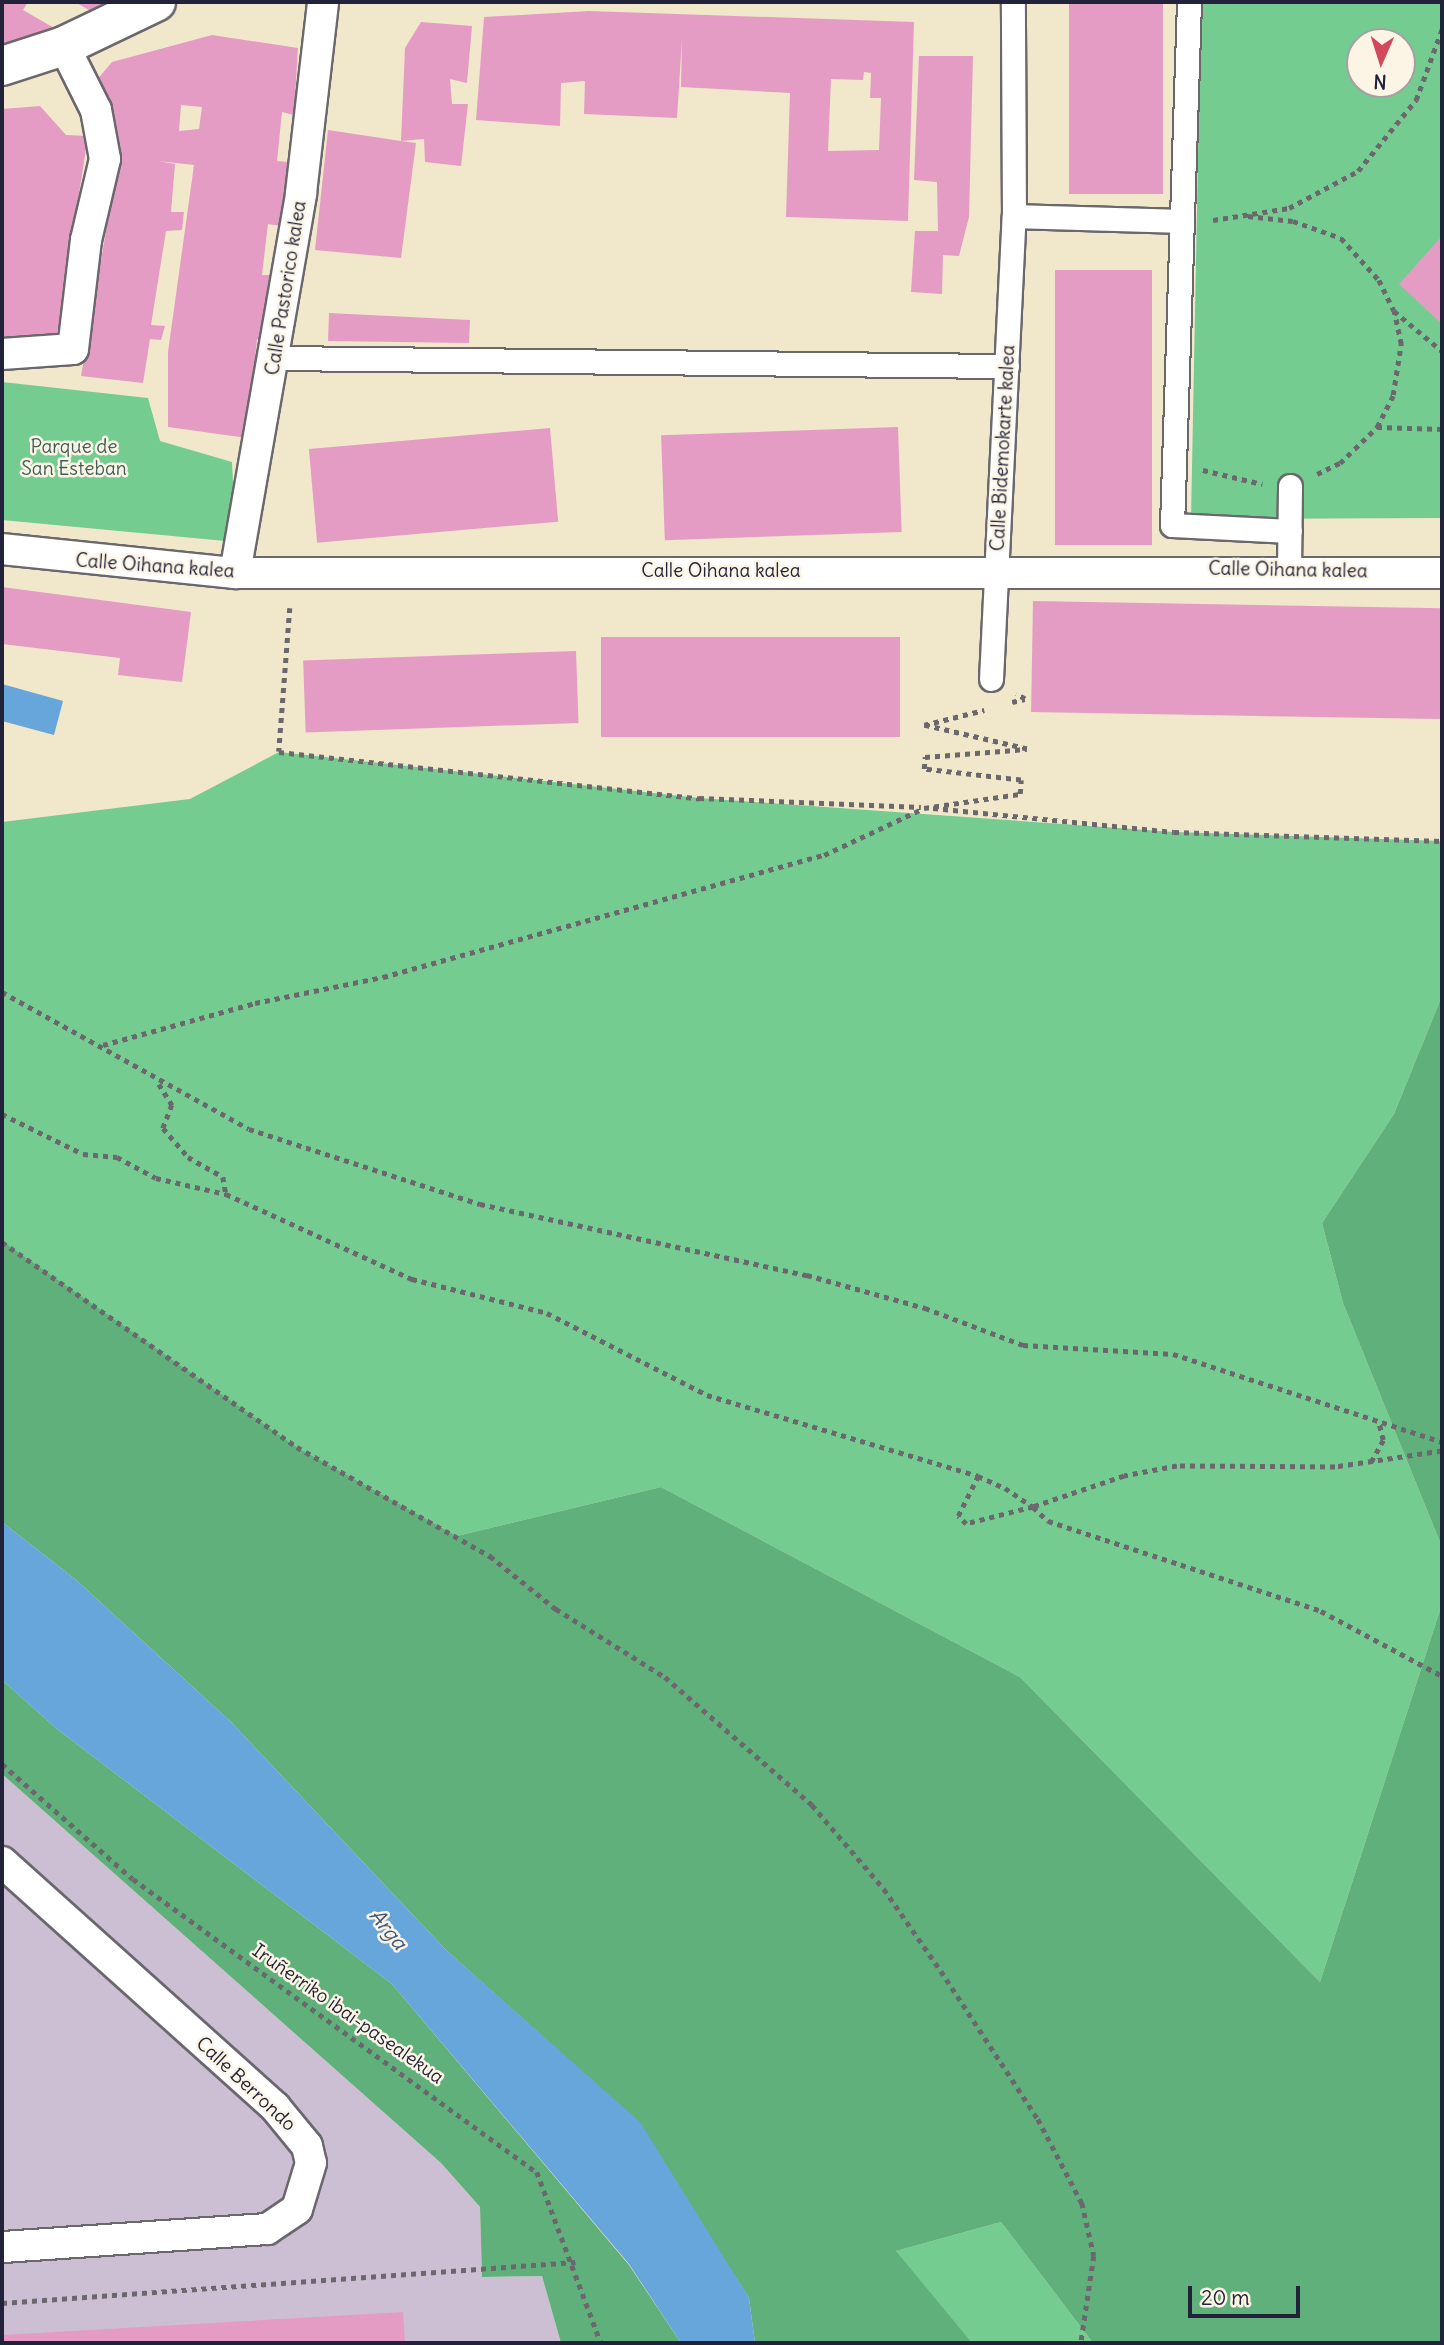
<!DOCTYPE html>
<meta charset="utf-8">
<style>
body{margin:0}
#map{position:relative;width:1444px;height:2345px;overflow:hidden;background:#f1e7ca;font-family:Delius,sans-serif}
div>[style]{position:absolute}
.industrial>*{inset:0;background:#ccbfd4}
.green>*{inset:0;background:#75cc91}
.forest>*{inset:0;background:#60b07b}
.water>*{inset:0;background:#67a6da}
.building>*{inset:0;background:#e59cc4;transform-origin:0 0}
.path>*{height:4.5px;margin-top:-2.25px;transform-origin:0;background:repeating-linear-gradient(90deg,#6a676d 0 5px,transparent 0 10px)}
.roads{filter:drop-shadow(2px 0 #6a676d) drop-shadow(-2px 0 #6a676d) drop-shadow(0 2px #6a676d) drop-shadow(0 -2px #6a676d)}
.pedestrian>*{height:23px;margin:-11.5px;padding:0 11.5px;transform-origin:11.5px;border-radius:11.5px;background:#fff}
.minor>*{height:30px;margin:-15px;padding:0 15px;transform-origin:15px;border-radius:15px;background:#fff}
.secondary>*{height:38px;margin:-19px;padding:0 19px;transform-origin:19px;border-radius:19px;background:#fff}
span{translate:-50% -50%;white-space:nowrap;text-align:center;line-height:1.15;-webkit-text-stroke:5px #fcf5e5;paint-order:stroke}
.street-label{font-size:19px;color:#22223b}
.park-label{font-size:19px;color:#3f5e59}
.water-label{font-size:21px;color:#3e577b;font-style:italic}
.frame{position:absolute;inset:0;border:4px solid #22223b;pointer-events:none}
.north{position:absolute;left:1346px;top:28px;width:70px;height:70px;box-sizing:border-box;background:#fcf5e5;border:2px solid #a5a1a1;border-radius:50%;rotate:183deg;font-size:19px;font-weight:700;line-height:28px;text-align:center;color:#22223b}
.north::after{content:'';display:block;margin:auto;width:24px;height:32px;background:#d1495b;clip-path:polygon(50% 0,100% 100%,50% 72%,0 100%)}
.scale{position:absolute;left:1188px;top:2286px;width:112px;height:32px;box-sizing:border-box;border:4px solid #22223b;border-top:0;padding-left:9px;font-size:21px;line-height:24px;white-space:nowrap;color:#22223b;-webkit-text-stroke:5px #fcf5e5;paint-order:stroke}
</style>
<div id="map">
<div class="industrial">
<i style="clip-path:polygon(2px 1774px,441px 2163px,480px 2207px,482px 2277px,542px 2276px,561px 2343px,2px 2343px)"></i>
</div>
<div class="green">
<i style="clip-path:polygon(evenodd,1201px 2px,1442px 2px,1442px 518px,1191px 519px,1201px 2px,1360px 42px,1402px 42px,1402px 84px,1360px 84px,1360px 42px)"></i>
<i style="clip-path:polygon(2px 382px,148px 398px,160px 441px,232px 462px,236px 542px,2px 520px)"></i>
<i style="clip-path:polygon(279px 752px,699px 798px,1174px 832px,1442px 841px,1442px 996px,1394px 1114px,1322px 1223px,1343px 1303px,1442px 1547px,1442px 1604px,1320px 1982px,1020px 1677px,661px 1487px,457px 1536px,297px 1447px,2px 1242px,2px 822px,190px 799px)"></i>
<i style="clip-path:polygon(1001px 2222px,1093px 2343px,959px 2343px,896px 2251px)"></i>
</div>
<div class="forest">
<i style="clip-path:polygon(1442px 996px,1442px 1547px,1343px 1303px,1322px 1223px,1394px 1114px)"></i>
<i style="clip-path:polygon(2px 1241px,297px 1447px,457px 1536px,661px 1487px,1020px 1677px,1320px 1982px,1442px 1604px,1442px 2343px,1093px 2343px,1001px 2222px,896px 2251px,972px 2343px,755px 2343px,749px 2298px,633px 2117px,446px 1950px,231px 1722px,75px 1579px,2px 1522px)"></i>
<i style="clip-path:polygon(2px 1680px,57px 1729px,392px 1984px,629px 2265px,681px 2343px,561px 2343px,542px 2276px,482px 2277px,480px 2207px,441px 2163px,2px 1774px)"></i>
</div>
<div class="water">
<i style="clip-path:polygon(2px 684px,63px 701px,54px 735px,2px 721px)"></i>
<i style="clip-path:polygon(2px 1522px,75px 1579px,231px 1722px,446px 1950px,640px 2122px,749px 2298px,755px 2343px,681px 2343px,629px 2264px,392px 1984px,57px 1729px,2px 1680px)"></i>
</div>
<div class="building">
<i style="clip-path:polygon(2px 2px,28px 2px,23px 10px,56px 29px,2px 47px)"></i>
<i style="clip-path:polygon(75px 2px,110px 2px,94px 13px)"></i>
<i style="left:1069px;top:2px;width:94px;height:192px"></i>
<i style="clip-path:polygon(evenodd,589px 11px,914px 22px,908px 221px,786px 217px,790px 93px,681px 87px,682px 39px,677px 118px,584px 114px,585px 81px,561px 83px,560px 126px,476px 120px,484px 17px,589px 11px,864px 72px,871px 73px,870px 98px,881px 98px,879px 150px,828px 151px,831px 79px,863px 80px,864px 72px)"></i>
<i style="clip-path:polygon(421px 22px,472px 26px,467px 83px,450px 79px,452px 104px,468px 104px,461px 166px,425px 162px,424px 139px,401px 141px,416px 143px,401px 258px,315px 250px,328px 130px,401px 141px,405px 48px)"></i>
<i style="clip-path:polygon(evenodd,212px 35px,298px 48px,294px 115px,282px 112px,277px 161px,288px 162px,281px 226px,268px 224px,262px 275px,272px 275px,267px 339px,257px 339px,247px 438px,168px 427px,168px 352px,194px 165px,158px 161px,175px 164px,171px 212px,184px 212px,182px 230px,166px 231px,151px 325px,165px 326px,161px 340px,150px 339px,143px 383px,81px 376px,119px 156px,96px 81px,112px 62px,212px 35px,181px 105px,202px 107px,199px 129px,179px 131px,181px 105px)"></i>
<i style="clip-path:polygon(919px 56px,973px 56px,969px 217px,959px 256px,943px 255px,942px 294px,911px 292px,915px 231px,938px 231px,937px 182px,914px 180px)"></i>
<i style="clip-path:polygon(40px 106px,66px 135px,88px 136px,56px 341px,2px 336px,2px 109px)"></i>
<i style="clip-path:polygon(1442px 236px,1442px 324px,1399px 284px)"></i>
<i style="left:1152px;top:270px;width:275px;height:97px;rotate:90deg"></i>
<i style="clip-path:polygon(329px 313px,470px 320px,469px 343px,328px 341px)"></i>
<i style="left:898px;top:427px;width:105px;height:237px;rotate:88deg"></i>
<i style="left:550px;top:428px;width:94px;height:242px;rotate:85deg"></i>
<i style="clip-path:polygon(2px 587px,191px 612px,182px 682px,118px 675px,120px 658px,2px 644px)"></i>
<i style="left:1033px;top:601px;width:409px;height:111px;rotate:1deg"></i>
<i style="left:601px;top:637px;width:299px;height:100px"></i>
<i style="left:576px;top:651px;width:72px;height:273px;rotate:88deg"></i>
<i style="clip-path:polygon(403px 2312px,405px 2343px,2px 2343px,2px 2335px)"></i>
</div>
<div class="path">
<i style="left:1248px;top:216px;width:45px;rotate:6.3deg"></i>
<i style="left:1293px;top:221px;width:51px;rotate:19.5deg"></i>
<i style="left:1341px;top:238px;width:57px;rotate:47.9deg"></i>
<i style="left:1379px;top:280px;width:34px;rotate:64deg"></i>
<i style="left:1394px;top:311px;width:62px;rotate:39.8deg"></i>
<i style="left:1213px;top:220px;width:77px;rotate:-9deg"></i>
<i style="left:1289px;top:208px;width:78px;rotate:-28.2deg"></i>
<i style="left:1358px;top:171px;width:92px;rotate:-50.8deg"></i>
<i style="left:1416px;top:100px;width:76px;rotate:-69.9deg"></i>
<i style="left:1377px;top:427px;width:65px;rotate:1.8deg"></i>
<i style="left:1203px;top:470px;width:61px;rotate:13.3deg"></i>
<i style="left:1317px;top:474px;width:25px;rotate:-26deg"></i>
<i style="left:1340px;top:463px;width:52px;rotate:-44.2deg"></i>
<i style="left:1377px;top:427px;width:36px;rotate:-63deg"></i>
<i style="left:1393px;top:395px;width:52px;rotate:-81.1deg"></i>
<i style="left:1401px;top:344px;width:34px;rotate:-102deg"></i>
<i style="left:290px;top:608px;width:144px;rotate:94.4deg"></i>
<i style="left:279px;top:752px;width:423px;rotate:6.3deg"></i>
<i style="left:699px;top:798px;width:222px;rotate:2.3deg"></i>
<i style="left:1012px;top:702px;width:13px;rotate:-13deg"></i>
<i style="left:1025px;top:699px;width:10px;rotate:-151deg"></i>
<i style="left:933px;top:808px;width:242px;rotate:5.7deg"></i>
<i style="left:1174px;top:832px;width:268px;rotate:1.9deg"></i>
<i style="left:2px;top:992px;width:282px;rotate:29deg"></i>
<i style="left:249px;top:1129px;width:243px;rotate:18deg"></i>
<i style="left:480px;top:1204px;width:335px;rotate:12.3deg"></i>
<i style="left:807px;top:1275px;width:123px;rotate:15.6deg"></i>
<i style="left:925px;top:1308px;width:105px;rotate:20.7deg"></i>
<i style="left:1023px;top:1345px;width:150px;rotate:3.4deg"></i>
<i style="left:1173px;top:1354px;width:283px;rotate:18.1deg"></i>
<i style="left:103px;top:1045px;width:158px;rotate:-15.4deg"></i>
<i style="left:255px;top:1003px;width:131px;rotate:-11.5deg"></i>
<i style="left:383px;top:977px;width:458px;rotate:-15.5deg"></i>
<i style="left:824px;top:855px;width:110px;rotate:-25.2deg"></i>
<i style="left:924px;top:808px;width:97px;rotate:-8.3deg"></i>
<i style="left:1020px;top:794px;width:14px;rotate:-86deg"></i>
<i style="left:1021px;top:780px;width:98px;rotate:-173.5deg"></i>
<i style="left:924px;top:769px;width:12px;rotate:-85deg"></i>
<i style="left:925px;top:757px;width:102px;rotate:-4.5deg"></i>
<i style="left:1027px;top:749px;width:106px;rotate:-166.9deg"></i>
<i style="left:924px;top:725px;width:62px;rotate:-14deg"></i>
<i style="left:159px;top:1084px;width:25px;rotate:58deg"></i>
<i style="left:172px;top:1105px;width:25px;rotate:111deg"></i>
<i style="left:163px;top:1128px;width:38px;rotate:49deg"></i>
<i style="left:188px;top:1157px;width:40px;rotate:29.7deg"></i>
<i style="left:223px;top:1177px;width:17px;rotate:80deg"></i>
<i style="left:2px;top:1114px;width:90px;rotate:26.3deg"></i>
<i style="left:83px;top:1154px;width:34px;rotate:5deg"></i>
<i style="left:117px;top:1157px;width:44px;rotate:28.3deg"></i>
<i style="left:156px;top:1178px;width:72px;rotate:12.9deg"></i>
<i style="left:226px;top:1194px;width:205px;rotate:24.6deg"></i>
<i style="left:412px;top:1279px;width:139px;rotate:14.1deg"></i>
<i style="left:547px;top:1313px;width:180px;rotate:27.1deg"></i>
<i style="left:707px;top:1395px;width:283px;rotate:16.6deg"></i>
<i style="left:2px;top:1242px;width:359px;rotate:34.8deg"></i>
<i style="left:297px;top:1447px;width:222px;rotate:29.5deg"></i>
<i style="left:490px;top:1556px;width:85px;rotate:38.8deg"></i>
<i style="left:556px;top:1609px;width:128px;rotate:32deg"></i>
<i style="left:665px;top:1677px;width:195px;rotate:41deg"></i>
<i style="left:812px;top:1805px;width:111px;rotate:49.4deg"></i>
<i style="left:884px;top:1889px;width:100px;rotate:55.2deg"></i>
<i style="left:941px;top:1971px;width:177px;rotate:56.8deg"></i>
<i style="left:1038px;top:2119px;width:95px;rotate:62.4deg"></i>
<i style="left:1082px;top:2203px;width:54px;rotate:77.2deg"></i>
<i style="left:1094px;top:2256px;width:88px;rotate:98.5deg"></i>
<i style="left:1442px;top:1451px;width:108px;rotate:171.5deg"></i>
<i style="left:1335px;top:1467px;width:158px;rotate:-179.6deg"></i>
<i style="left:1177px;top:1466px;width:54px;rotate:169.3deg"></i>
<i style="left:1124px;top:1476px;width:96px;rotate:161.2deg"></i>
<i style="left:1033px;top:1507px;width:69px;rotate:165.8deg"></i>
<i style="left:966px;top:1524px;width:11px;rotate:-135deg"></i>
<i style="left:958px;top:1516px;width:45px;rotate:-63.4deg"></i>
<i style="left:978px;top:1476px;width:30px;rotate:24deg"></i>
<i style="left:1005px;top:1488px;width:34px;rotate:34deg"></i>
<i style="left:1033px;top:1507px;width:21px;rotate:43deg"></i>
<i style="left:1048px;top:1521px;width:287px;rotate:18.2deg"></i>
<i style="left:1321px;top:1611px;width:137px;rotate:28.2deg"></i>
<i style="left:1371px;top:1462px;width:25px;rotate:-61deg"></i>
<i style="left:1383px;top:1440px;width:16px;rotate:-104deg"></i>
<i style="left:2px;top:1764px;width:174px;rotate:41.3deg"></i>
<i style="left:133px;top:1879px;width:499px;rotate:36deg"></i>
<i style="left:537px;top:2172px;width:183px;rotate:69.5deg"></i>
<i style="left:2px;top:2303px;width:575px;rotate:-4.09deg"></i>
</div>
<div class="roads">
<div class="pedestrian">
<i style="left:1189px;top:2px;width:523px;rotate:91.86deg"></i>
<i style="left:1172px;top:525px;width:118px;rotate:2.9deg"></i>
<i style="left:1014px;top:216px;width:167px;rotate:1.7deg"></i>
<i style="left:275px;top:358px;width:732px;rotate:0.63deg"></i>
<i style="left:1289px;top:569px;width:83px;rotate:-89.3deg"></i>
<i style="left:991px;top:679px;width:464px;rotate:-87.2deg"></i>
<i style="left:1014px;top:216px;width:214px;rotate:-90.3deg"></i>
</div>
<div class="minor">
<i style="left:2px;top:354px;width:71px;rotate:-4deg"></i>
<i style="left:73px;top:349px;width:110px;rotate:-83.2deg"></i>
<i style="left:86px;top:240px;width:83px;rotate:-76.8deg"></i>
<i style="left:105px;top:159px;width:50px;rotate:-100.4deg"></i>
<i style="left:96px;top:110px;width:72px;rotate:-116.6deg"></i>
<i style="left:2px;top:549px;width:234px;rotate:5.9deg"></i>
<i style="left:235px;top:573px;width:1207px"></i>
<i style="left:235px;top:573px;width:386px;rotate:-80.1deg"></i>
<i style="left:301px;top:193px;width:192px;rotate:-83.4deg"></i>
<i style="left:2px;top:1862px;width:367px;rotate:41.9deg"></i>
<i style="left:275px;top:2107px;width:50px;rotate:50.6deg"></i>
<i style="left:307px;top:2146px;width:17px;rotate:77deg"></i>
<i style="left:311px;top:2163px;width:48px;rotate:106.9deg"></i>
<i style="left:297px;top:2209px;width:36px;rotate:146deg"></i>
<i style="left:267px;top:2229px;width:266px;rotate:176.1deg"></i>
</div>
<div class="secondary">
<i style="left:2px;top:66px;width:65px;rotate:-17.9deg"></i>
<i style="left:64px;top:46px;width:102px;rotate:-25.6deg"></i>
</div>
</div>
<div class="street-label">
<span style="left:286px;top:288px;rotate:-81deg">Calle Pastorico kalea</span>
<span style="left:1003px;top:448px;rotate:-87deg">Calle Bidemokarte kalea</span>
<span style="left:155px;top:566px;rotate:4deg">Calle Oihana kalea</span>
<span style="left:1288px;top:570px;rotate:1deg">Calle Oihana kalea</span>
<span style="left:721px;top:571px">Calle Oihana kalea</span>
<span style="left:348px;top:2014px;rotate:35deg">Iruñerriko ibai-pasealekua</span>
<span style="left:246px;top:2084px;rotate:43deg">Calle Berrondo</span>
</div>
<div class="park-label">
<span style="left:74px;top:458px">Parque de<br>San Esteban</span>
</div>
<div class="water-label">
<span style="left:388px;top:1929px;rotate:51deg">Arga</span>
</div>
<div class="frame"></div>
<div class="north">N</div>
<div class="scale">20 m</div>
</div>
